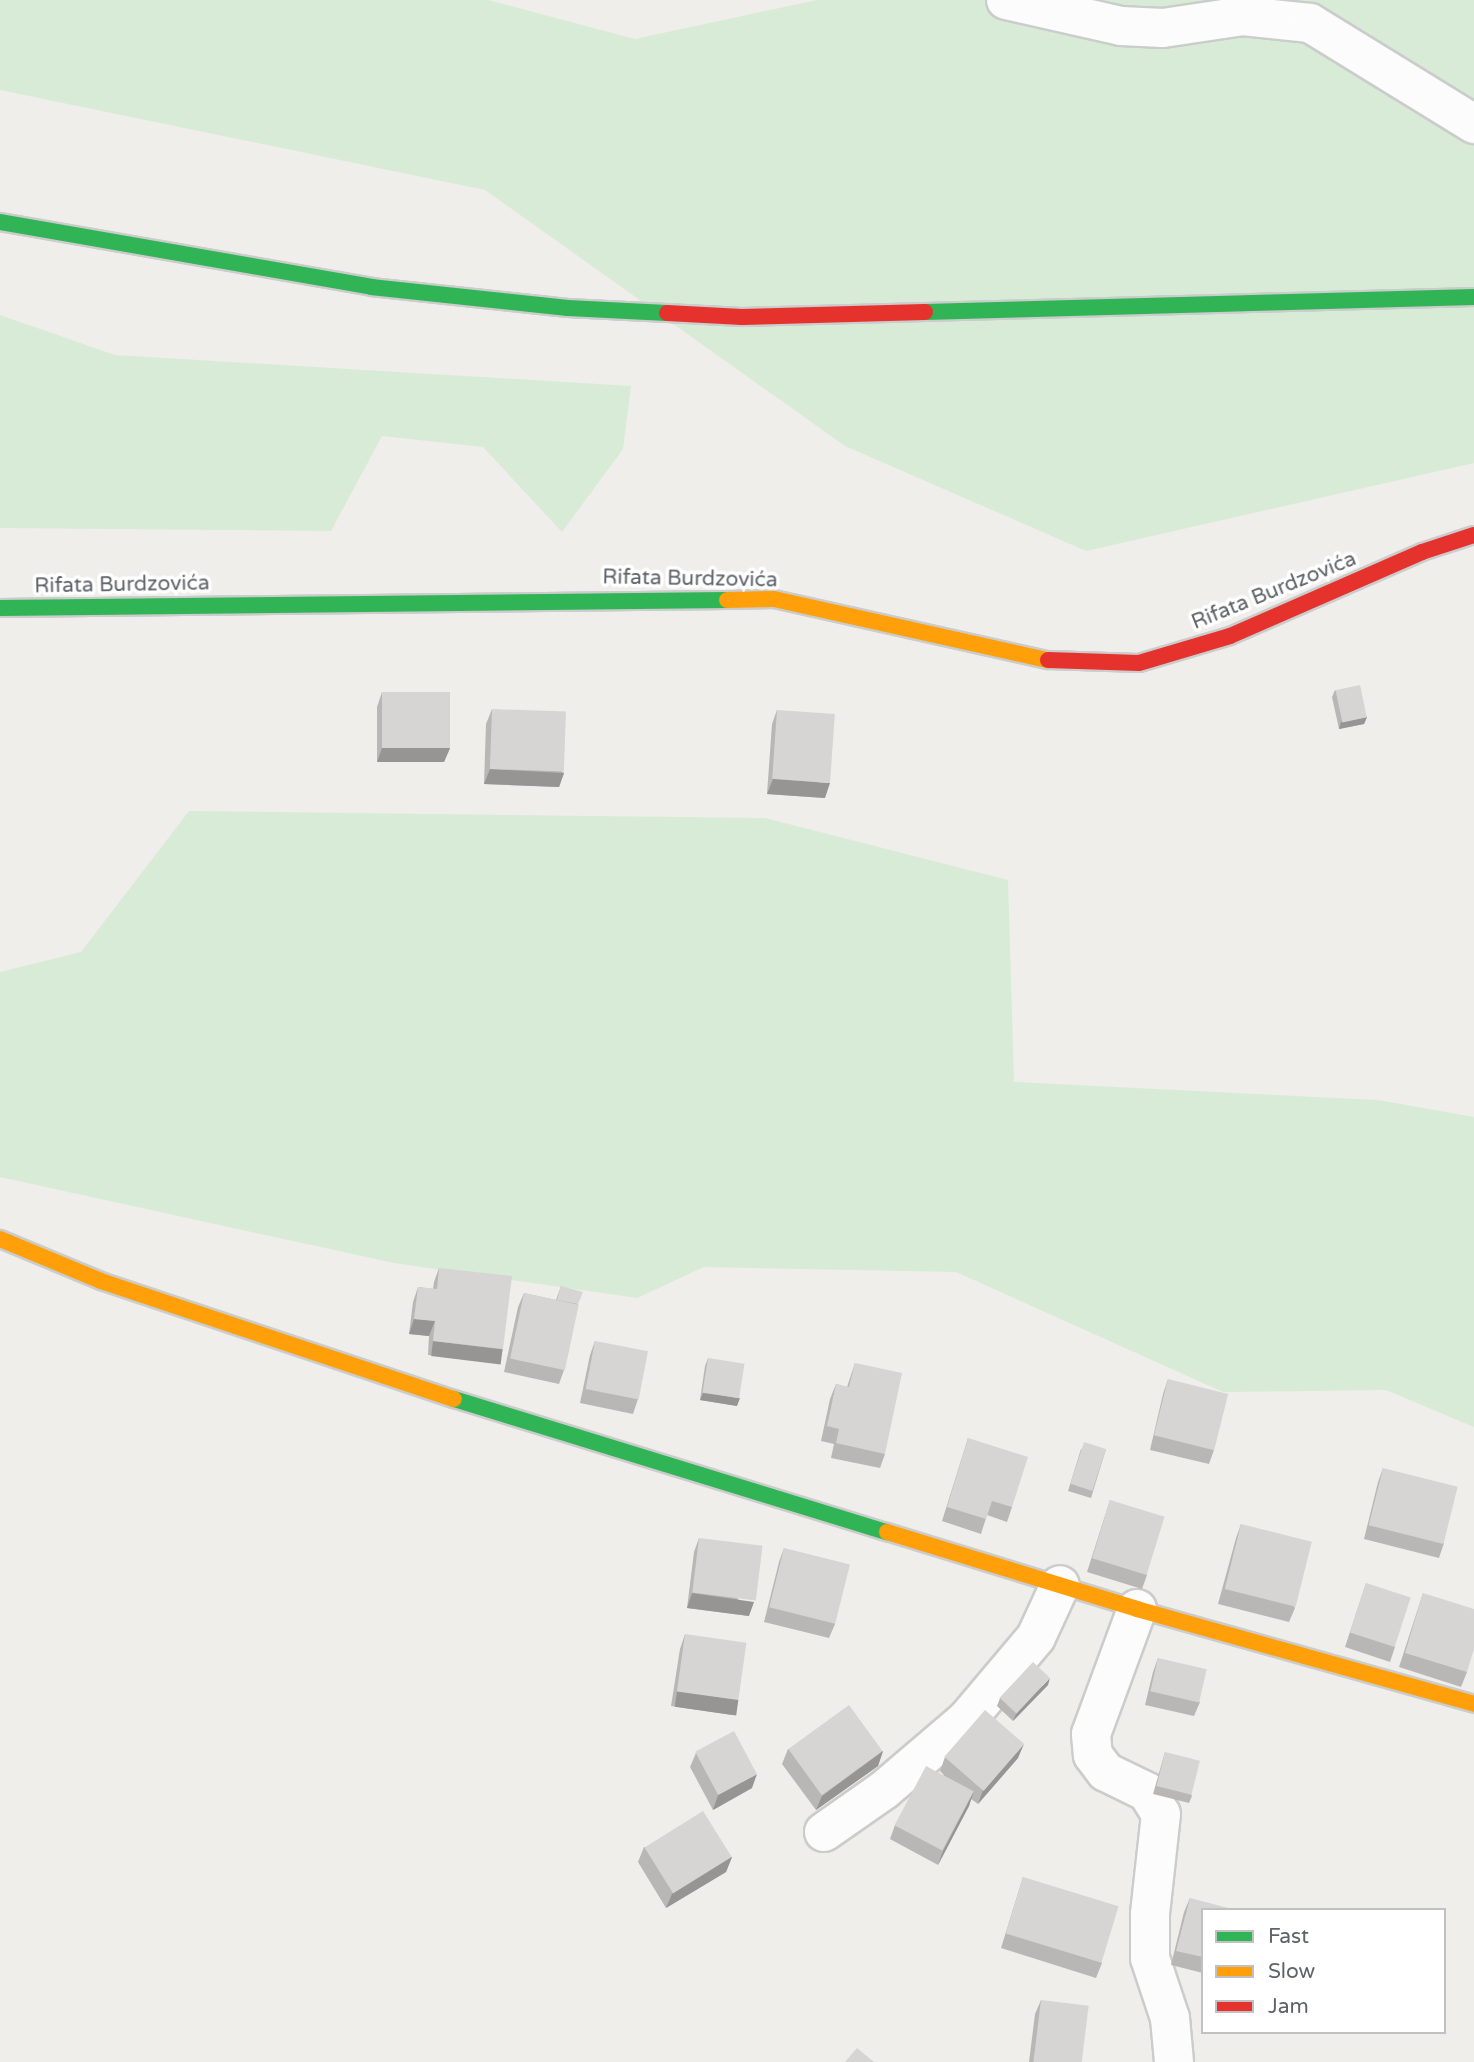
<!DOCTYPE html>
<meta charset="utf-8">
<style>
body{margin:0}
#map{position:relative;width:1474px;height:2062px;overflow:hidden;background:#efeeea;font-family:"Varela Round",sans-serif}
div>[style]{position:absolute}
.green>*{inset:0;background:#d8ebd6}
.roads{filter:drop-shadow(2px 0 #cbcccc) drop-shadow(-2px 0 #cbcccc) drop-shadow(0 2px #cbcccc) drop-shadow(0 -2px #cbcccc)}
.street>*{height:38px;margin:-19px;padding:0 19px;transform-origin:19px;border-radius:19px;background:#fdfcfc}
.fast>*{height:16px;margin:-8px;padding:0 8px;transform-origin:8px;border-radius:8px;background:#30b455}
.slow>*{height:16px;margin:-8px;padding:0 8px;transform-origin:8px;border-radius:8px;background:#ff9f0a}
.jam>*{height:16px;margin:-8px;padding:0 8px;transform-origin:8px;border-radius:8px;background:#e5322d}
.wall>*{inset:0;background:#b8b7b5}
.shaded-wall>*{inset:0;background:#969594;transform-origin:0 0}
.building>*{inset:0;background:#d6d5d3;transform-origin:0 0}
span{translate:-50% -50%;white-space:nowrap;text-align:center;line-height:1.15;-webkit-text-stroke:7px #fff;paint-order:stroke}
.street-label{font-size:21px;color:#5f6368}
.legend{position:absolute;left:1201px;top:1908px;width:245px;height:126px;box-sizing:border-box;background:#fff;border:2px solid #bfc1c3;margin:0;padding:9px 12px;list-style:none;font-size:21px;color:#5f6368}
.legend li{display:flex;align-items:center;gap:14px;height:35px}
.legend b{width:35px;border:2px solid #bfc1c3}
</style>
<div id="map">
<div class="green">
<i style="clip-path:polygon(0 0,488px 0,635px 39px,817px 0,1474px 0,1474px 463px,1086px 551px,845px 446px,485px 190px,0 90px)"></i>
<i style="clip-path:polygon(0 315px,115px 355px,631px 386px,623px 449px,562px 532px,483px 447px,382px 436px,331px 531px,0 528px)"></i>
<i style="clip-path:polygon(189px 811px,765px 818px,1008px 880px,1014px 1082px,1378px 1100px,1474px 1117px,1474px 1427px,1386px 1390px,1223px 1392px,956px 1272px,704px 1267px,637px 1298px,394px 1263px,0 1177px,0 972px,81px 952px)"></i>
</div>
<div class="roads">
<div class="street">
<i style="left:1006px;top:0;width:118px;rotate:12.7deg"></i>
<i style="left:1121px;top:26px;width:42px;rotate:2.7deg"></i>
<i style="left:1163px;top:28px;width:81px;rotate:-8.5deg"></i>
<i style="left:1243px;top:16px;width:67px;rotate:6deg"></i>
<i style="left:1310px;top:23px;width:193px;rotate:31.6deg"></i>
<i style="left:1137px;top:1609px;width:133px;rotate:110.2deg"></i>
<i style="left:1091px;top:1734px;width:21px;rotate:85deg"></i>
<i style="left:1093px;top:1755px;width:21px;rotate:53deg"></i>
<i style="left:1106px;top:1772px;width:46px;rotate:26deg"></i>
<i style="left:1147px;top:1792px;width:26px;rotate:58deg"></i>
<i style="left:1161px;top:1814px;width:101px;rotate:96.3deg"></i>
<i style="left:1150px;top:1914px;width:44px;rotate:90deg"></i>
<i style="left:1150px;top:1958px;width:63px;rotate:71.6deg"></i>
<i style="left:1170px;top:2018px;width:44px;rotate:84.8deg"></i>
<i style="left:824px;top:1832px;width:73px;rotate:-35deg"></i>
<i style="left:884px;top:1790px;width:109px;rotate:-40.5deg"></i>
<i style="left:967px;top:1719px;width:107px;rotate:-49.9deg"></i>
<i style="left:1036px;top:1637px;width:57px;rotate:-65.2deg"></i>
</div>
<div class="fast">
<i style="left:0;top:222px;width:377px;rotate:9.9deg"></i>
<i style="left:371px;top:287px;width:198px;rotate:6.1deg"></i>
<i style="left:568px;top:308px;width:99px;rotate:2.9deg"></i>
<i style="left:925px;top:312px;width:549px;rotate:-1.57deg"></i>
<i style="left:0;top:608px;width:727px;rotate:-0.63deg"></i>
<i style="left:454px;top:1399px;width:453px;rotate:17.1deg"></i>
</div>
<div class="slow">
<i style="left:727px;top:600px;width:47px;rotate:-1.2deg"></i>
<i style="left:774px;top:599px;width:281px;rotate:12.6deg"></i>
<i style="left:0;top:1239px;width:109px;rotate:22.6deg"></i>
<i style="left:101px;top:1281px;width:372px;rotate:18.5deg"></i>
<i style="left:887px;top:1532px;width:262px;rotate:17.1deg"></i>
<i style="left:1137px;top:1609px;width:350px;rotate:15.7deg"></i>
</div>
<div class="jam">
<i style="left:667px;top:313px;width:75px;rotate:3.1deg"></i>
<i style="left:742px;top:317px;width:183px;rotate:-1.6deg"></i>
<i style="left:1048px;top:660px;width:91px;rotate:1.9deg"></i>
<i style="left:1139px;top:663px;width:95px;rotate:-16.5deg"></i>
<i style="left:1230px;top:636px;width:210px;rotate:-23.6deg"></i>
<i style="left:1422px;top:552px;width:55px;rotate:-18.1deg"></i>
</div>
</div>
<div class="wall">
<i style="clip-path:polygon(1335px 690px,1367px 717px,1364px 724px,1339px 729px,1332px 697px)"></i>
<i style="clip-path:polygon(382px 692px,450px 748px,444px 762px,377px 762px,377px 707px)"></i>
<i style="clip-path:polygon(492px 709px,564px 773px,559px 787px,484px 784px,486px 724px)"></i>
<i style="clip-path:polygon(777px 710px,825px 798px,767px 794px,772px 724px)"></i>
<i style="clip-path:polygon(439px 1268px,503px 1349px,498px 1363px,428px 1355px,429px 1336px,409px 1334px,413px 1302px,418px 1287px,433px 1289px,434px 1282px)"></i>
<i style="clip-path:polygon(561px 1286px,578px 1304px,564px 1370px,559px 1384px,504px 1372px,518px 1307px,524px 1293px,556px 1300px)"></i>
<i style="clip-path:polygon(595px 1341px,638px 1399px,633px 1414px,580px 1403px,590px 1355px)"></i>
<i style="clip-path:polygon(708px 1358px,737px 1406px,700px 1400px,705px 1366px)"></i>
<i style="clip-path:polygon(855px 1363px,885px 1454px,880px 1468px,831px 1458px,834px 1444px,821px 1441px,830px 1399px,836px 1384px,847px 1387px)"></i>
<i style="clip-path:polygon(1168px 1379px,1214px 1450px,1209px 1464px,1150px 1450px,1163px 1394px)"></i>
<i style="clip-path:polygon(968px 1438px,1012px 1507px,1007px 1522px,987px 1515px,981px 1534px,942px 1521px)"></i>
<i style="clip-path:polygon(1081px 1449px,1106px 1449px,1091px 1498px,1068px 1491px)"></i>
<i style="clip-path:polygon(1383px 1468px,1444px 1543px,1439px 1558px,1364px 1539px,1378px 1482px)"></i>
<i style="clip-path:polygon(1110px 1500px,1147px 1575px,1142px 1589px,1087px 1572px)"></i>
<i style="clip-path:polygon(1241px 1524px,1295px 1608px,1289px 1622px,1218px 1604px,1236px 1538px)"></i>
<i style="clip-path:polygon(699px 1538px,749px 1616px,687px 1608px,694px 1552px)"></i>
<i style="clip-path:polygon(784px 1548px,835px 1624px,829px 1638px,764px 1622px,779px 1562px)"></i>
<i style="clip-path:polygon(1366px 1583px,1395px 1647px,1390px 1662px,1345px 1647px)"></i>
<i style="clip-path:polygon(1423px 1593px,1467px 1672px,1461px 1687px,1399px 1667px)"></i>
<i style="clip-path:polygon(685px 1634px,738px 1700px,732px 1715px,671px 1706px,680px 1649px)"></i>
<i style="clip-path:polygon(1158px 1658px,1200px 1702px,1194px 1716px,1145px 1705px,1153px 1672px)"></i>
<i style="clip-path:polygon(1048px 1685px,1013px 1721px,997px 1706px,1000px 1698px)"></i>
<i style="clip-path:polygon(788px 1749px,883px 1751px,878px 1766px,816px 1810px,782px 1764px)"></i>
<i style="clip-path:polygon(1165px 1752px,1192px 1796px,1189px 1803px,1153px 1794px)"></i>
<i style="clip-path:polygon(696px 1753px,752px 1788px,713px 1810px,690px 1767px)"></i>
<i style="clip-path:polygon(945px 1757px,1018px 1758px,978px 1804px,971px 1799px,969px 1806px,938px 1865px,890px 1839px,895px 1825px,944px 1775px,940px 1771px)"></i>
<i style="clip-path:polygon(644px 1847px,732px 1857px,726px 1872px,666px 1908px,638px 1862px)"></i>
<i style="clip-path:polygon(1023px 1877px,1102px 1963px,1096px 1978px,1001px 1948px)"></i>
<i style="clip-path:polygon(1190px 1898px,1203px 1910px,1203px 1973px,1171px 1965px,1184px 1912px)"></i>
<i style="clip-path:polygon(1041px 2000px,1081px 2062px,1029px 2062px,1035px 2014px)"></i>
</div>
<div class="shaded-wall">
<i style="clip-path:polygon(1367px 717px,1364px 724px,1339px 729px,1341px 722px)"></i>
<i style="clip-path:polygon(382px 748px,450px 748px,444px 762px,377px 762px)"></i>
<i style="clip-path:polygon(490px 769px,564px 773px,559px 787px,484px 784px)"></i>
<i style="clip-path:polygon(773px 779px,830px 783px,825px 798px,767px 794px)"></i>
<i style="clip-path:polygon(414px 1319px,435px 1321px,429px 1336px,409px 1334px)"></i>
<i style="left:433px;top:1341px;width:70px;height:15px;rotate:7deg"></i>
<i style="clip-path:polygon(703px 1393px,740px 1398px,737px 1406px,700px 1400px)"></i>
<i style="clip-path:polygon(692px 1593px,754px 1602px,749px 1616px,687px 1608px)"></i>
<i style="clip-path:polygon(1050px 1678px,1048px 1685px,1013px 1721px,1016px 1714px)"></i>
<i style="left:677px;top:1691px;width:62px;height:16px;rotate:8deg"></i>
<i style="clip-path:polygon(1024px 1744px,1018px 1758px,978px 1804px,983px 1790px)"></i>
<i style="clip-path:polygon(883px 1751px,878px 1766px,816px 1810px,822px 1796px)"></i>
<i style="clip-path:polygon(757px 1774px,752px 1788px,713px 1810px,718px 1795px)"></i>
<i style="clip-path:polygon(974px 1791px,969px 1806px,938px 1865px,943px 1851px)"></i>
<i style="clip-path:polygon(732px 1857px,726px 1872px,666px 1908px,672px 1894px)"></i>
</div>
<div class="building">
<i style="left:1360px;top:685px;width:33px;height:25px;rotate:78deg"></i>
<i style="left:382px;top:692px;width:68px;height:56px"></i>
<i style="left:492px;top:709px;width:74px;height:60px;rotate:2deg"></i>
<i style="left:777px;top:710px;width:58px;height:69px;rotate:4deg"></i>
<i style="clip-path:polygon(439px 1268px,512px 1276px,503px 1349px,433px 1341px,435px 1321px,414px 1319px,418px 1287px,437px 1289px)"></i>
<i style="clip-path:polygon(561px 1286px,583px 1292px,578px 1304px,557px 1300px)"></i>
<i style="left:524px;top:1293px;width:56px;height:67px;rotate:12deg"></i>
<i style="left:595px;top:1341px;width:54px;height:49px;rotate:11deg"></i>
<i style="left:708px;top:1358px;width:37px;height:35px;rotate:9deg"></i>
<i style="clip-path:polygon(855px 1363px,902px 1373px,885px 1454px,836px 1443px,839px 1429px,827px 1426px,836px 1384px,849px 1387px)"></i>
<i style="left:1168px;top:1379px;width:62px;height:58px;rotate:14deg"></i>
<i style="clip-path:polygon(968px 1438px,1028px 1457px,1012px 1507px,992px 1501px,986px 1519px,947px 1507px)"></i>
<i style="left:1084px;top:1442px;width:23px;height:44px;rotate:18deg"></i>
<i style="left:1383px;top:1468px;width:77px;height:59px;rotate:14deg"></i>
<i style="left:1110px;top:1500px;width:57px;height:61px;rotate:17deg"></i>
<i style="left:1241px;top:1524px;width:73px;height:67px;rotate:14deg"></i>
<i style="left:699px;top:1538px;width:64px;height:55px;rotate:7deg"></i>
<i style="left:784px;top:1548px;width:68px;height:61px;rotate:14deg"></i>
<i style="left:1366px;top:1583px;width:47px;height:52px;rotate:18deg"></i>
<i style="clip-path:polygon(1423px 1593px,1474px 1609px,1474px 1649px,1467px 1672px,1405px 1653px)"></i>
<i style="left:685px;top:1634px;width:62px;height:58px;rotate:8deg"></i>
<i style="left:1158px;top:1658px;width:50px;height:34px;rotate:13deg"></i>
<i style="left:1033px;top:1662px;width:23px;height:49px;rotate:43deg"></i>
<i style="left:849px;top:1705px;width:57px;height:75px;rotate:54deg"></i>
<i style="left:985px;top:1710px;width:52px;height:62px;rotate:41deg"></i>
<i style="left:734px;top:1731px;width:49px;height:44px;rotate:62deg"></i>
<i style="left:1165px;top:1752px;width:36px;height:35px;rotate:14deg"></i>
<i style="left:926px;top:1766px;width:54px;height:67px;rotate:28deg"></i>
<i style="left:703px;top:1811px;width:54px;height:69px;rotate:58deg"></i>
<i style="left:1023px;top:1877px;width:100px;height:59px;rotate:17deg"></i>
<i style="clip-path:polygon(1190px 1898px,1236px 1910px,1203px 1910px,1203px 1957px,1176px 1951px)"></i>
<i style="left:1041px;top:2000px;width:48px;height:63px;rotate:7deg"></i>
<i style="clip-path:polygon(857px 2048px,874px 2062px,845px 2062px)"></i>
</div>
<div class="street-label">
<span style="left:690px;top:579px;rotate:1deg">Rifata Burdzovića</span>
<span style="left:122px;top:585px;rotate:-1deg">Rifata Burdzovića</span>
<span style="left:1274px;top:591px;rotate:-22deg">Rifata Burdzovića</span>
</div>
<ul class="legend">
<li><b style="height:9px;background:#30b455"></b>Fast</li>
<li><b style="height:9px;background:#ff9f0a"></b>Slow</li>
<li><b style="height:9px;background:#e5322d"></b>Jam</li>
</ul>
</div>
